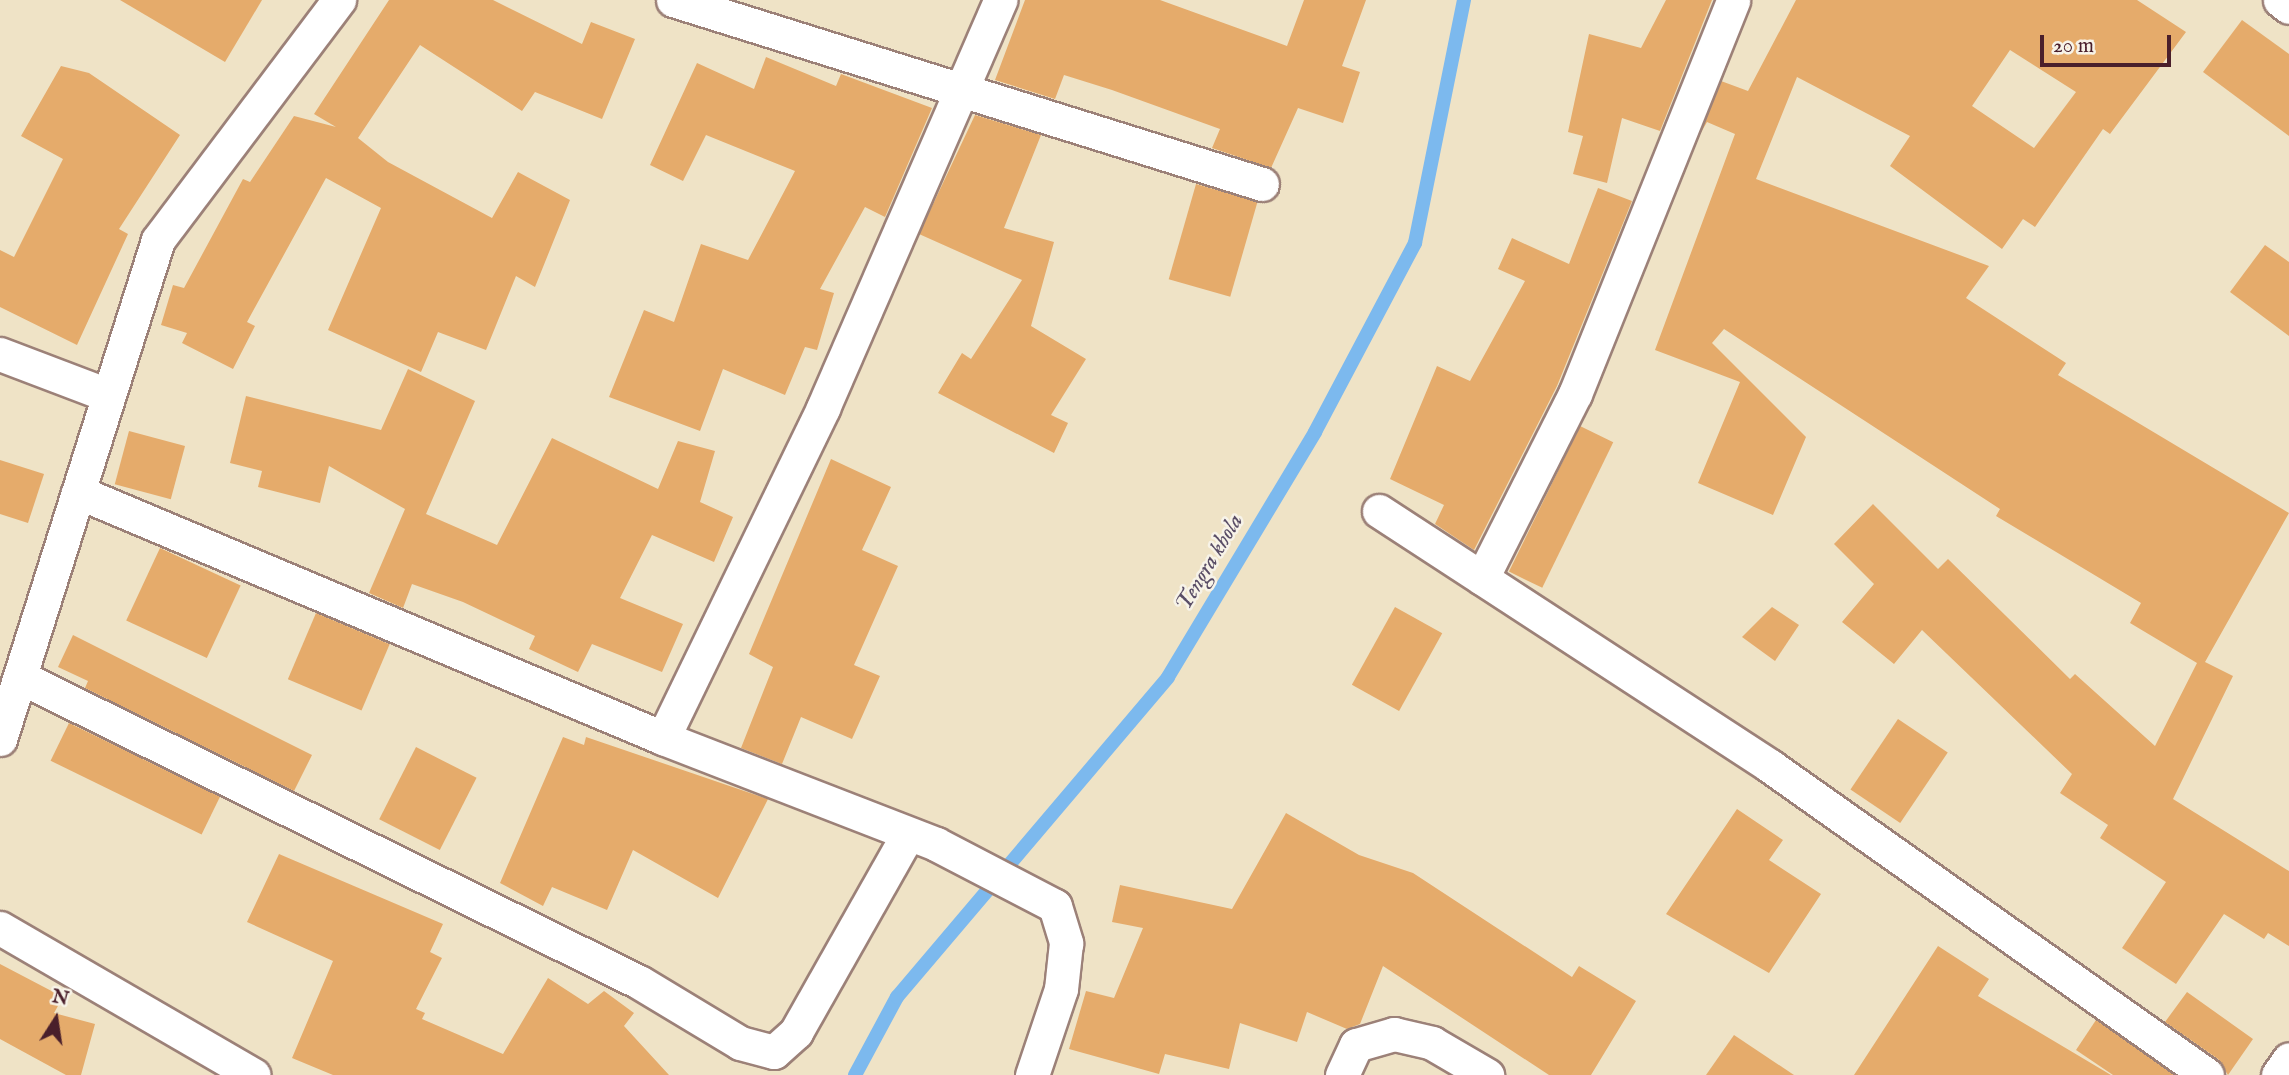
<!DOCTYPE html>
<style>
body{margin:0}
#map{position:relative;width:2289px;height:1075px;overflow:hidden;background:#efe3c6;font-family:"IM FELL English",serif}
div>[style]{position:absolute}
.stream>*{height:14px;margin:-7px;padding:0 7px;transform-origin:7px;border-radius:7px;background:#7cb9ee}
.building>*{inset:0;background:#e5ab6b;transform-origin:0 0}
.roads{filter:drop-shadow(2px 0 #9c8178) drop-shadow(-2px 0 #9c8178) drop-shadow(0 2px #9c8178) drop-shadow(0 -2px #9c8178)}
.street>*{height:33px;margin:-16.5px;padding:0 16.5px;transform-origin:16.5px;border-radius:16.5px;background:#fff}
span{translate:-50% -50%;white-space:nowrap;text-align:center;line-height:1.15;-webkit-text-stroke:5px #f7f3e8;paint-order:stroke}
.water-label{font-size:23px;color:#594d66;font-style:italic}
.north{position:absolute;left:21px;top:984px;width:70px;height:70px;-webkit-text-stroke:5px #f7f3e8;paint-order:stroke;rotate:12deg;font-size:19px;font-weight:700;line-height:28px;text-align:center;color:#4a1f2b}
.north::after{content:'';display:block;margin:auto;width:24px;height:32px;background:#4a1f2b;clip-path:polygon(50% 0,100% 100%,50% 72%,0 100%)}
.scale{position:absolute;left:2040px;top:35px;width:131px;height:32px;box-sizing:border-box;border:4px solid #4a1f2b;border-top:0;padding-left:9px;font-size:21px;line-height:24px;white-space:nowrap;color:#4a1f2b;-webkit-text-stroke:5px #f7f3e8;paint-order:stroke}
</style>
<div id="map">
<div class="stream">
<i style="left:855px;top:1075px;width:89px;rotate:-61.7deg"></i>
<i style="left:897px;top:997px;width:419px;rotate:-49.7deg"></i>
<i style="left:1168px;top:677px;width:286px;rotate:-59deg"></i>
<i style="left:1315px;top:432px;width:214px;rotate:-62.1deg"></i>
<i style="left:1415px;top:243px;width:248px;rotate:-78.6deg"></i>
</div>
<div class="building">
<i style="clip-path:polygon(120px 0,262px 0,225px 62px)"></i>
<i style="clip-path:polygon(389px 0,493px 0,582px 44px,591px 22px,635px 39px,602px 119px,535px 92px,522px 111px,420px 45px,358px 138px,388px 162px,492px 218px,518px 172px,570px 200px,535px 287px,516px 276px,486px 350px,438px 332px,421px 372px,328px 330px,381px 208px,326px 178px,247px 322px,255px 326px,233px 369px,182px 343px,187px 333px,161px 325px,173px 285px,184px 288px,243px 179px,250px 182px,294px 116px,336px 127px,314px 114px)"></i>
<i style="clip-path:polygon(1025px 0,1160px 0,1287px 46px,1304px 0,1366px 0,1342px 66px,1360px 72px,1343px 123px,1298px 108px,1271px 168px,1212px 148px,1220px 129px,1112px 90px,1064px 75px,1055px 99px,995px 80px)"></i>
<i style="clip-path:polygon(1666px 0,1712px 0,1660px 131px,1622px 118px,1607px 183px,1573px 174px,1583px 136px,1568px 132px,1589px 34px,1641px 48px)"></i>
<i style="clip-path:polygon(evenodd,1796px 0,2137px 0,2186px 32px,2110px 134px,2103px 129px,2035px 227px,2023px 219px,2002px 249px,1890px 166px,1910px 136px,1797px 77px,1756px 179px,1989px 266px,1966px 298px,2066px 363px,2058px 375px,2289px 513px,2205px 662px,2233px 676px,2173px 799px,2289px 871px,2289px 946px,2268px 933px,2264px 939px,2224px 914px,2176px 984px,2122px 948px,2166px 882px,2100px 838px,2108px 825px,2060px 793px,2072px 774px,1922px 630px,1894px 664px,1842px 622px,1874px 584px,1834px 544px,1873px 504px,1938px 569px,1948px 559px,2070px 679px,2075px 674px,2155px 746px,2197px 663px,2130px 623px,2141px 603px,1996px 516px,2000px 509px,1724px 329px,1712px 343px,1806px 437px,1773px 515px,1698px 483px,1740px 382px,1655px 350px,1735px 134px,1707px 122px,1699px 136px,1721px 81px,1748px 91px,1796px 0,2010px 50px,2076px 92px,2034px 148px,1972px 106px,2010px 50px)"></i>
<i style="clip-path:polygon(2242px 20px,2289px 54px,2289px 136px,2203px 72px)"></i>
<i style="clip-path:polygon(766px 57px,836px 86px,841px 74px,932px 108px,885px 217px,865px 207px,820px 289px,834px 293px,817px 350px,805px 347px,785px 395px,723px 369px,700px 431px,609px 397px,644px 310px,674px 322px,701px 244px,748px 260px,795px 171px,706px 135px,683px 181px,650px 165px,697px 63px,754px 89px)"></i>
<i style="clip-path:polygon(61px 66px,89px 73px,180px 135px,119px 229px,128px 234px,77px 345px,0 307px,0 250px,14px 257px,63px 159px,21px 136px)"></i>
<i style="clip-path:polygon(975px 115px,1041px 135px,1004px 228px,1054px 242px,1031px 326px,1086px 359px,1051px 415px,1068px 423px,1054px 453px,938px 393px,962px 353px,971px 359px,1022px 280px,919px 234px)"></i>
<i style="left:1196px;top:184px;width:64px;height:99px;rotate:16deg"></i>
<i style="clip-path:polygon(1598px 188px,1632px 201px,1557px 386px,1474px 550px,1435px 524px,1444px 505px,1390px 479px,1437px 366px,1470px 381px,1525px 281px,1498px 269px,1512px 238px,1569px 264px)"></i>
<i style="clip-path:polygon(2265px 245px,2289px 262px,2289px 336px,2230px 292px)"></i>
<i style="clip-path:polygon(408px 369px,475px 401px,426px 514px,497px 545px,552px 438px,658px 489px,678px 441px,715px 451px,700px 502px,733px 517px,714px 562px,652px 535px,620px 598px,683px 624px,662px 672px,592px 644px,578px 672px,529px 649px,535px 636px,463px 602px,412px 584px,403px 608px,369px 593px,405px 509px,329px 466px,320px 503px,258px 487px,262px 471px,230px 463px,246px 396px,381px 430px)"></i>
<i style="left:1580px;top:426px;width:37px;height:162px;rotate:26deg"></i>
<i style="left:129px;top:431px;width:58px;height:55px;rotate:15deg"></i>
<i style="clip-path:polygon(831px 459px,891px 487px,862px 550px,898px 566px,854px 665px,880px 676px,852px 739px,801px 717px,782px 764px,741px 748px,773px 667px,749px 654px)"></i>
<i style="clip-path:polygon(0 460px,44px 474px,28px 523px,0 514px)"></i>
<i style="left:160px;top:548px;width:89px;height:80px;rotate:25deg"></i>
<i style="left:1395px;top:607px;width:54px;height:89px;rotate:29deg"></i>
<i style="clip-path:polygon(1772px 607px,1799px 625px,1775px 661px,1742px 637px)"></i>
<i style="left:316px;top:613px;width:80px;height:72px;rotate:23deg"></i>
<i style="clip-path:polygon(73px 635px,312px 755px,294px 791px,85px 688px,88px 681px,58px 667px)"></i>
<i style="left:1898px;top:719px;width:60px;height:85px;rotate:34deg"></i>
<i style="left:69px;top:723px;width:168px;height:42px;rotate:26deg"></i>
<i style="clip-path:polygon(563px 737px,584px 745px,586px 737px,768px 799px,718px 898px,633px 850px,607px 910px,552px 887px,543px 906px,500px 883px)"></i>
<i style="left:416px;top:747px;width:68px;height:81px;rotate:27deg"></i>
<i style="clip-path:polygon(1737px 809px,1783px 840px,1769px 860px,1821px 894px,1769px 973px,1666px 914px)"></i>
<i style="clip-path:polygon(1286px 813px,1359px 855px,1413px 873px,1572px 977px,1579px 966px,1636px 1001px,1591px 1075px,1549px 1075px,1383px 966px,1360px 1024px,1347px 1029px,1307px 1012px,1297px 1042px,1240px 1023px,1229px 1069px,1165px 1054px,1159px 1074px,1069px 1049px,1086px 991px,1114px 998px,1143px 928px,1112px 922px,1120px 885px,1232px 909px)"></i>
<i style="clip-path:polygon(279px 854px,443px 924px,430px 952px,442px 958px,416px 1009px,425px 1013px,422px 1019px,503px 1054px,548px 978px,588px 1004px,604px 991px,634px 1013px,624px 1026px,669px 1075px,333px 1075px,292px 1058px,333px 961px,247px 922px)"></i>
<i style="clip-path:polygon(1938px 946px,1989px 979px,1978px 996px,2111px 1075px,1854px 1075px)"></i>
<i style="clip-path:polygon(0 964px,63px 997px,54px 1013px,95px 1024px,81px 1075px,66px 1075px,0 1039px)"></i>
<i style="clip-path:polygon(2187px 992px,2253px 1039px,2228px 1075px,2218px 1059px,2165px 1022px)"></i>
<i style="clip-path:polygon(2096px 1020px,2116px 1034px,2174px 1075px,2113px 1075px,2076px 1050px)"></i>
<i style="clip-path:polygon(1734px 1035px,1794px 1075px,1706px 1075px)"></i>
</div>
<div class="roads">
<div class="street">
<i style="left:673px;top:0;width:617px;rotate:17.35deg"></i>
<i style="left:2280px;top:0;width:11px;rotate:38deg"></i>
<i style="left:0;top:354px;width:116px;rotate:20.8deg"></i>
<i style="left:78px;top:492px;width:635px;rotate:22.81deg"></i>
<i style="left:663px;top:738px;width:367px;rotate:-64.1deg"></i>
<i style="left:823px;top:408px;width:445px;rotate:-66.5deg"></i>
<i style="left:1379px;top:511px;width:467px;rotate:33.1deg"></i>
<i style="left:1770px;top:766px;width:535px;rotate:35.26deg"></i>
<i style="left:1482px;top:578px;width:206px;rotate:-63.2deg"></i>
<i style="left:1575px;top:394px;width:424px;rotate:-68.1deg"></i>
<i style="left:22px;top:678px;width:688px;rotate:26.23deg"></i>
<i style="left:639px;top:982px;width:118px;rotate:31.1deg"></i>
<i style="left:740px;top:1043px;width:35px;rotate:15deg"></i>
<i style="left:774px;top:1052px;width:30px;rotate:-42deg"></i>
<i style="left:796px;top:1032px;width:227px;rotate:-60.5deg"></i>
<i style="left:663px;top:738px;width:293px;rotate:21.2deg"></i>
<i style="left:936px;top:844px;width:134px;rotate:27.5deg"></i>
<i style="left:1055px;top:906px;width:39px;rotate:73deg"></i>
<i style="left:1066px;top:943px;width:46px;rotate:96.2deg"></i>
<i style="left:1061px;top:989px;width:91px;rotate:108.6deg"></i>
<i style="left:0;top:739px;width:523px;rotate:-72.43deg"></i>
<i style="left:158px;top:240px;width:301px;rotate:-53deg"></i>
<i style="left:0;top:928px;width:293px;rotate:30.1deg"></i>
<i style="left:1342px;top:1075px;width:33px;rotate:-65deg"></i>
<i style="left:1356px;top:1045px;width:40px;rotate:-16deg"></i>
<i style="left:1394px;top:1034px;width:39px;rotate:13deg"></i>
<i style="left:1432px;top:1043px;width:64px;rotate:30.2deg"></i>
<i style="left:2278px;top:1075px;width:19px;rotate:-55deg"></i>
</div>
</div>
<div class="water-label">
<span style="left:1210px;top:563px;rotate:-59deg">Tengra khola</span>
</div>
<div class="north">N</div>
<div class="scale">20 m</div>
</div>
